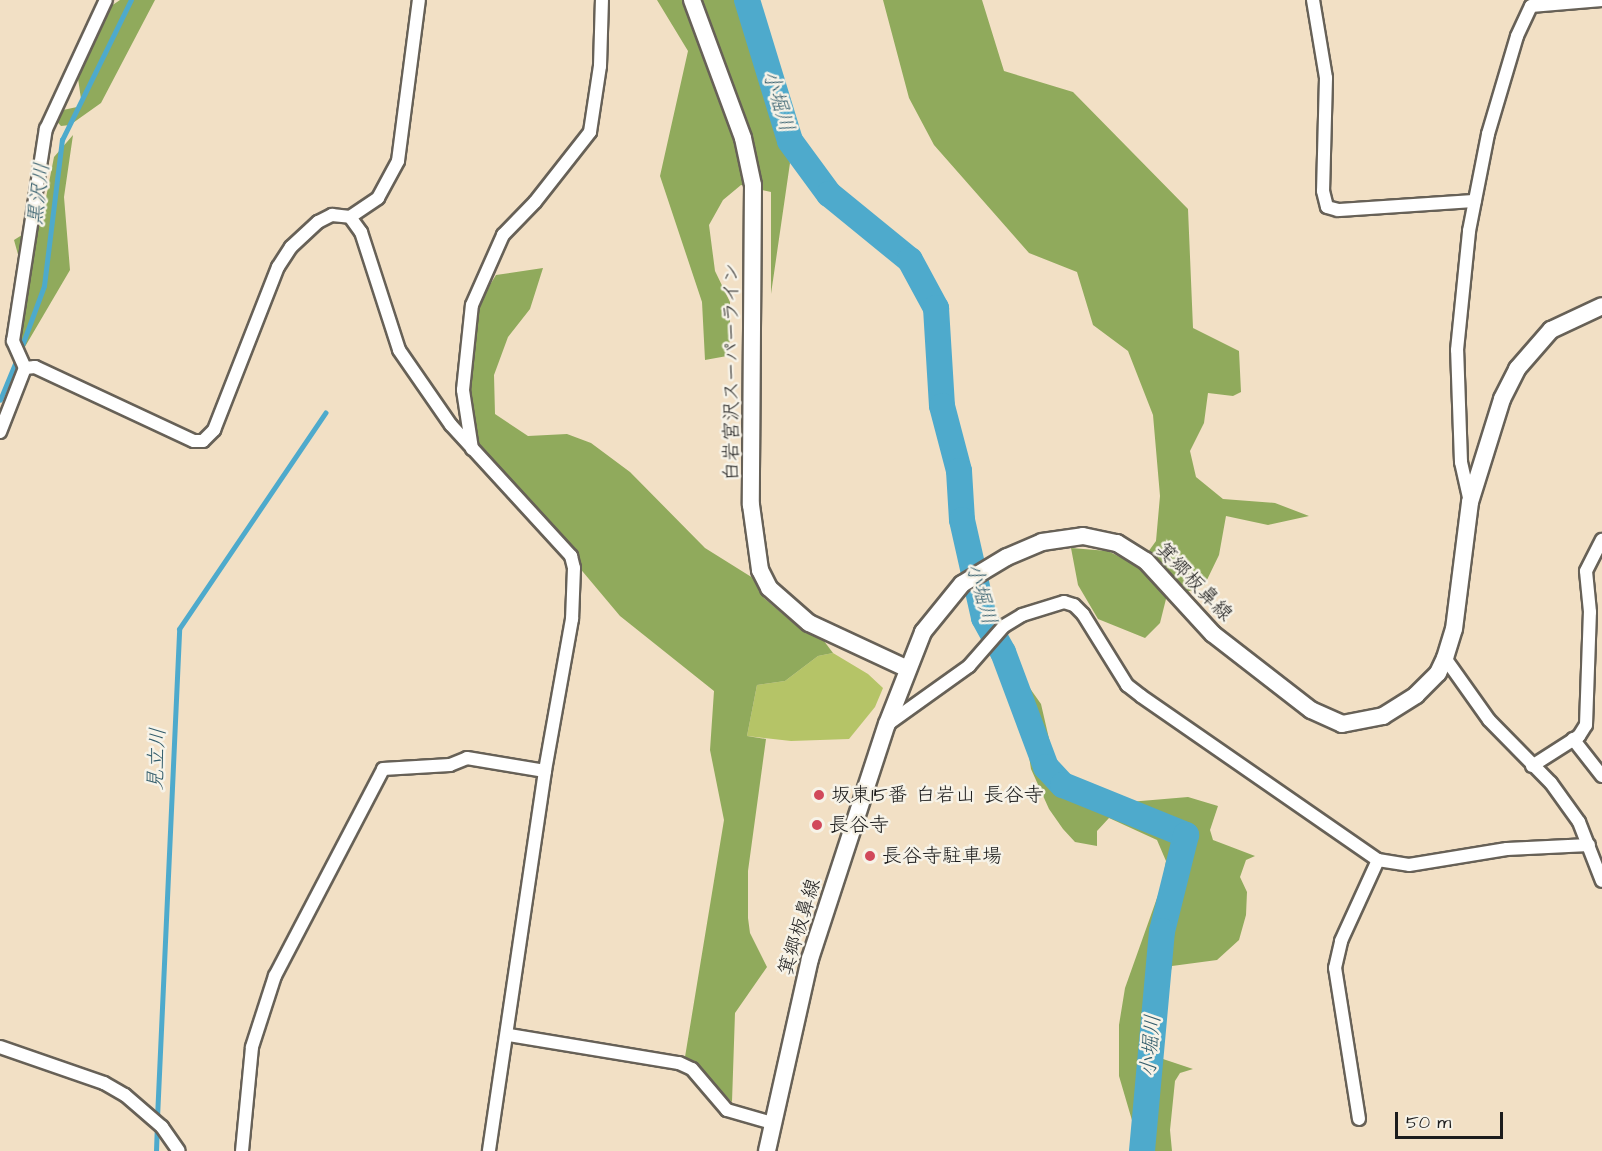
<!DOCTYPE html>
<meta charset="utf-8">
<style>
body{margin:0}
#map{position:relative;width:1602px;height:1151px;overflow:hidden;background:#f2e0c5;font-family:"Architects Daughter","Klee One",sans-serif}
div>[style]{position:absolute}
.green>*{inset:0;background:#b5c467}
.forest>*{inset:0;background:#90aa5c}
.stream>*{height:4.5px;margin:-2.25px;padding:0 2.25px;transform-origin:2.25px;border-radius:2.25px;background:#4eaacc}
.river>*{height:26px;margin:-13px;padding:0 13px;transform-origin:13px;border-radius:13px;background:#4eaacc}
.roads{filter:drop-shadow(2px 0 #676157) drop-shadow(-2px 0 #676157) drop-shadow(0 2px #676157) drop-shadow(0 -2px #676157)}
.street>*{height:12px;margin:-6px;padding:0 6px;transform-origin:6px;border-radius:6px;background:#fff}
.secondary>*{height:16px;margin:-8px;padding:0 8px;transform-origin:8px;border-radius:8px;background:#fff}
.dots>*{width:16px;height:16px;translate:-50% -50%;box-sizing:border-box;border:3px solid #f7f3e8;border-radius:50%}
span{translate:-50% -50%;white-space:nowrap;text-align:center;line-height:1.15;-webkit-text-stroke:5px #f7f3e8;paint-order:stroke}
.street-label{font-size:20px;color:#1c1c1c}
.poi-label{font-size:20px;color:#1c1c1c}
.left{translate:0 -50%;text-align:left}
.water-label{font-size:21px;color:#325c6b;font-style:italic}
.scale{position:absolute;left:1395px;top:1112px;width:108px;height:27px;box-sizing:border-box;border:3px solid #1c1c1c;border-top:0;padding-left:8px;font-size:18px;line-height:21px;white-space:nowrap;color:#1c1c1c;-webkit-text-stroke:4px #f7f3e8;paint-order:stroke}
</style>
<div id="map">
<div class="green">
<i style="clip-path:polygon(833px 653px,868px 674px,883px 688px,875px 707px,849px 739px,791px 741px,747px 736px,757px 685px,785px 681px,818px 656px)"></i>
</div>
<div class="forest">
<i style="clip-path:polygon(120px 0,155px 0,101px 103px,70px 125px,61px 126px,49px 113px,77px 107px,81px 99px,76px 65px,92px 19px)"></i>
<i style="clip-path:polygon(657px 0,739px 0,790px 163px,771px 294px,771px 192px,741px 185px,723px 200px,709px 225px,715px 271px,730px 302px,730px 339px,727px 356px,705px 360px,702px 302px,660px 176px,688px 51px)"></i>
<i style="clip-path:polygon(883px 0,982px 0,1004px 71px,1073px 92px,1188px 209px,1193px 328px,1239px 351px,1241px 392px,1233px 396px,1208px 393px,1204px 423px,1190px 451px,1196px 477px,1223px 499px,1275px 503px,1309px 516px,1268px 525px,1226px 516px,1219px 555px,1204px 586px,1166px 599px,1160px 623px,1145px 638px,1098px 619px,1078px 585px,1071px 548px,1108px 551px,1138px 566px,1156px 541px,1160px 496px,1153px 415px,1128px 351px,1093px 325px,1077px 272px,1029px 253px,934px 145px,909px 98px)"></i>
<i style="clip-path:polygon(73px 135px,64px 197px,70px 270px,16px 362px,22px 269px,14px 240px,41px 223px,54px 157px)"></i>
<i style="clip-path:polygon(543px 268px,530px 309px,508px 337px,494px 375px,495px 414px,528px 436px,567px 434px,591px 443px,630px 472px,705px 548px,753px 578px,764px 598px,799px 628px,821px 637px,833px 653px,818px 656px,785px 681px,757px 685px,747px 736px,766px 739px,748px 871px,748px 918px,750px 933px,767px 967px,735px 1013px,732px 1102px,685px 1057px,724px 820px,710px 750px,714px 691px,620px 616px,478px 447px,469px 394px,477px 306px,496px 275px)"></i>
<i style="clip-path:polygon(1004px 665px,1017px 670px,1041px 704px,1053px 756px,1067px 778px,1129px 802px,1188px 797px,1218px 806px,1210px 830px,1213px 840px,1255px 856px,1246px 860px,1240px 877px,1247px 892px,1246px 915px,1239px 940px,1217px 960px,1172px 966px,1151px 1055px,1193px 1069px,1180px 1073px,1175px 1081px,1170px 1130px,1172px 1151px,1141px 1151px,1119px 1076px,1119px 1025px,1125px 988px,1162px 884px,1166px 861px,1157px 840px,1109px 818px,1097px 831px,1097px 846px,1075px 842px,1063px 829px,1049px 809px,1031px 769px,1028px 750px,1001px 680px)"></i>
</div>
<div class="stream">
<i style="left:20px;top:351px;width:69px;rotate:-69.7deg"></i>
<i style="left:44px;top:286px;width:147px;rotate:-83deg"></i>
<i style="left:62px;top:140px;width:156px;rotate:-63.8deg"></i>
<i style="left:0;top:400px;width:44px;rotate:-67.5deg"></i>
<i style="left:157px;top:1118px;width:489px;rotate:-87.4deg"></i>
<i style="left:179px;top:629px;width:261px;rotate:-55.9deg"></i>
<i style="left:156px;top:1151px;width:25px;rotate:-88deg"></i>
</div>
<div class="river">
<i style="left:747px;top:0;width:147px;rotate:73deg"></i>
<i style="left:790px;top:141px;width:66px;rotate:53.7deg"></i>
<i style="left:829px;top:194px;width:104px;rotate:39.2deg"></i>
<i style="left:910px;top:260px;width:55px;rotate:61.6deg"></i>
<i style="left:936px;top:308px;width:98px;rotate:86.5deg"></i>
<i style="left:942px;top:406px;width:67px;rotate:75.3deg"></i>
<i style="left:959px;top:471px;width:49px;rotate:86.5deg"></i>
<i style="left:962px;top:520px;width:100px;rotate:77.3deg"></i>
<i style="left:984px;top:618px;width:39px;rotate:61deg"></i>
<i style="left:1003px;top:652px;width:123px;rotate:69.5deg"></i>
<i style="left:1046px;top:767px;width:25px;rotate:47deg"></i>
<i style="left:1063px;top:785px;width:133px;rotate:22.1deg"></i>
<i style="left:1186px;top:835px;width:99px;rotate:104deg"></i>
<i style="left:1162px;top:931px;width:221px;rotate:95.2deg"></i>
</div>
<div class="roads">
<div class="street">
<i style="left:1313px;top:0;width:79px;rotate:80.5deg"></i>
<i style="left:1326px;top:78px;width:113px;rotate:91.5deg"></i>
<i style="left:1323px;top:191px;width:16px;rotate:76deg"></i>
<i style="left:1327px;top:207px;width:11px;rotate:15deg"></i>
<i style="left:1338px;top:210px;width:137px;rotate:-3.8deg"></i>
<i style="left:350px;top:217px;width:34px;rotate:-34deg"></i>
<i style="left:378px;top:198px;width:42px;rotate:-61.6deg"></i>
<i style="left:398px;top:161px;width:162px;rotate:-82.6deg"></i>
<i style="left:25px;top:368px;width:10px;rotate:-6deg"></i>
<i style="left:35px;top:367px;width:175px;rotate:25deg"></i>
<i style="left:194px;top:441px;width:9px"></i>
<i style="left:203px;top:441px;width:16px;rotate:-45deg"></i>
<i style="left:214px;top:430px;width:175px;rotate:-68.6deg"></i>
<i style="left:278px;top:267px;width:24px;rotate:-57deg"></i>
<i style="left:291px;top:247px;width:37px;rotate:-43deg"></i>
<i style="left:318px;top:222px;width:16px;rotate:-27deg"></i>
<i style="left:332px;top:215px;width:18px;rotate:6deg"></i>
<i style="left:350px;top:217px;width:19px;rotate:54deg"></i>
<i style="left:361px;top:232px;width:124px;rotate:72.1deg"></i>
<i style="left:399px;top:350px;width:91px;rotate:55.3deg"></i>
<i style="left:451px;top:425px;width:178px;rotate:47.5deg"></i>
<i style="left:571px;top:556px;width:12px;rotate:76deg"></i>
<i style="left:574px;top:568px;width:51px;rotate:92.2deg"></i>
<i style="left:572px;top:619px;width:154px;rotate:100.1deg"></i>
<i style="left:545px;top:771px;width:384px;rotate:98.4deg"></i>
<i style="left:0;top:432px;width:69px;rotate:-68.7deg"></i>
<i style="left:25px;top:368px;width:30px;rotate:-114deg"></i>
<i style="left:13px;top:341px;width:215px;rotate:-81.2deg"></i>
<i style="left:46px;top:129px;width:142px;rotate:-65.1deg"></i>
<i style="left:472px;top:449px;width:60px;rotate:-98.7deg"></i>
<i style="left:463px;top:390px;width:85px;rotate:-84deg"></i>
<i style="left:472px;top:305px;width:77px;rotate:-66.1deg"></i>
<i style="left:503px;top:235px;width:46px;rotate:-45.9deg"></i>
<i style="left:535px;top:202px;width:89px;rotate:-51.8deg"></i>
<i style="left:590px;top:132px;width:67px;rotate:-81.4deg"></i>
<i style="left:600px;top:66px;width:66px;rotate:-88.3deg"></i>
<i style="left:1470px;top:502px;width:41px;rotate:-102.7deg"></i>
<i style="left:1461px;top:462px;width:112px;rotate:-92deg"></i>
<i style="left:1457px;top:350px;width:120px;rotate:-84.2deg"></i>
<i style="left:1469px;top:231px;width:99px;rotate:-78.9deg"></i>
<i style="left:1488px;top:134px;width:102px;rotate:-73.5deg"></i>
<i style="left:1517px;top:36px;width:33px;rotate:-65deg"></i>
<i style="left:1531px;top:6px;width:71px;rotate:-4.8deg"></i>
<i style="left:1445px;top:658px;width:76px;rotate:54.6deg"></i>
<i style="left:1489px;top:720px;width:88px;rotate:45.5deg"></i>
<i style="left:1551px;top:783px;width:48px;rotate:54.3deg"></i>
<i style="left:1579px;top:822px;width:63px;rotate:68.7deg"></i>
<i style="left:888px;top:724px;width:100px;rotate:-35.6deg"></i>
<i style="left:969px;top:666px;width:53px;rotate:-48.8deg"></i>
<i style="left:1004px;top:626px;width:21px;rotate:-31deg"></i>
<i style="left:1022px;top:615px;width:44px;rotate:-17.2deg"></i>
<i style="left:1064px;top:602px;width:10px;rotate:17deg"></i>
<i style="left:1074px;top:605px;width:13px;rotate:45deg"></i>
<i style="left:1083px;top:614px;width:84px;rotate:58.2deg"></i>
<i style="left:1127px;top:685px;width:18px;rotate:38deg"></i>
<i style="left:1141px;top:696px;width:288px;rotate:34.7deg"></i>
<i style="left:1378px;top:860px;width:31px;rotate:9deg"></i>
<i style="left:1409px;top:865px;width:99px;rotate:-9.3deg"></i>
<i style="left:1507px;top:849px;width:82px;rotate:-2.8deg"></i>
<i style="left:1573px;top:739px;width:47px;rotate:51.9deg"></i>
<i style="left:1532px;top:766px;width:56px;rotate:-32.6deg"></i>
<i style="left:1579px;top:736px;width:13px;rotate:-58deg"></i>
<i style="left:1586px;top:725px;width:113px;rotate:-88deg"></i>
<i style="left:1590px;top:612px;width:41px;rotate:-95.6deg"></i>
<i style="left:1586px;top:571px;width:35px;rotate:-63deg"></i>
<i style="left:509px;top:1035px;width:172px;rotate:9.4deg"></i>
<i style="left:679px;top:1063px;width:14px;rotate:25deg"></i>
<i style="left:692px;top:1069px;width:54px;rotate:49.5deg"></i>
<i style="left:727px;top:1110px;width:47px;rotate:16.1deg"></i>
<i style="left:0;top:1047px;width:110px;rotate:19.1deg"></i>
<i style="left:104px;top:1083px;width:24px;rotate:30deg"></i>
<i style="left:125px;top:1095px;width:49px;rotate:40.9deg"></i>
<i style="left:162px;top:1127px;width:29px;rotate:55deg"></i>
<i style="left:1359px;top:1119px;width:153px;rotate:-99deg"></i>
<i style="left:1335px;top:968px;width:28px;rotate:-77deg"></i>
<i style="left:1341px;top:941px;width:89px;rotate:-65.4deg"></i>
<i style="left:242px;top:1151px;width:104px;rotate:-84.5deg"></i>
<i style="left:252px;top:1047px;width:75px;rotate:-72.1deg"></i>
<i style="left:275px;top:976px;width:233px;rotate:-62.4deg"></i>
<i style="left:383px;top:769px;width:67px;rotate:-3.4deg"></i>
<i style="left:450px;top:765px;width:18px;rotate:-22deg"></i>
<i style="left:467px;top:758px;width:79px;rotate:9.5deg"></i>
</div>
<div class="secondary">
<i style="left:692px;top:0;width:147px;rotate:69.7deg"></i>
<i style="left:743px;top:138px;width:48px;rotate:78deg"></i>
<i style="left:753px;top:185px;width:320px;rotate:90.4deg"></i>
<i style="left:751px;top:505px;width:66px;rotate:82.1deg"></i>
<i style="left:760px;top:570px;width:20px;rotate:63deg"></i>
<i style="left:769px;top:588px;width:53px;rotate:41.2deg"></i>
<i style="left:809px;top:623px;width:109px;rotate:24.9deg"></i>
<i style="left:767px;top:1151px;width:197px;rotate:-77.4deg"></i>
<i style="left:810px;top:959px;width:247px;rotate:-71.9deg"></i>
<i style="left:887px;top:724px;width:99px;rotate:-68.6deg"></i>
<i style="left:923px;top:632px;width:62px;rotate:-50.9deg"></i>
<i style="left:962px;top:584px;width:52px;rotate:-31deg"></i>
<i style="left:1007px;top:557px;width:38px;rotate:-23deg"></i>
<i style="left:1042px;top:542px;width:41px;rotate:-8.3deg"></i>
<i style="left:1083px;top:536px;width:35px;rotate:12deg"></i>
<i style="left:1117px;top:543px;width:34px;rotate:32deg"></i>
<i style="left:1146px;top:561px;width:99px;rotate:47.5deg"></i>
<i style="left:1213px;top:634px;width:124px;rotate:37.8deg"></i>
<i style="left:1311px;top:710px;width:34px;rotate:24deg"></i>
<i style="left:1342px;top:724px;width:42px;rotate:-11deg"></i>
<i style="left:1383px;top:716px;width:39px;rotate:-32deg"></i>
<i style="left:1416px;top:695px;width:31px;rotate:-45deg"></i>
<i style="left:1438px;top:673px;width:17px;rotate:-65deg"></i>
<i style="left:1445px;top:658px;width:30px;rotate:-73deg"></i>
<i style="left:1454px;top:629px;width:128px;rotate:-82.8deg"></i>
<i style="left:1470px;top:502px;width:108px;rotate:-72.7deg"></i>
<i style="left:1502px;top:399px;width:34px;rotate:-63deg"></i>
<i style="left:1517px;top:369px;width:52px;rotate:-48.9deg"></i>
<i style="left:1551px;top:330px;width:56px;rotate:-25.2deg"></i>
</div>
</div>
<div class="dots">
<i style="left:819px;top:795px;background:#d1495b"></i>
<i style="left:817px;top:825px;background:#d1495b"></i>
<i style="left:870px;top:856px;background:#d1495b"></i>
</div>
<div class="street-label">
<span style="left:732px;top:372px;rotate:-90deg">白岩宮沢スーパーライン</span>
<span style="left:1194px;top:582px;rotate:46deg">箕郷板鼻線</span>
<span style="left:800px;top:927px;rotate:-73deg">箕郷板鼻線</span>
</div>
<div class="poi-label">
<span class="left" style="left:831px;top:795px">坂東15番 白岩山 長谷寺</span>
<span class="left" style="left:829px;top:825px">長谷寺</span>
<span class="left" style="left:882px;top:856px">長谷寺駐車場</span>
</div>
<div class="water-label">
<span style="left:778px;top:101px;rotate:73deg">小堀川</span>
<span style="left:39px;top:194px;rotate:-83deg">黒沢川</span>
<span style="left:981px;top:594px;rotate:74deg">小堀川</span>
<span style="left:157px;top:759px;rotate:-87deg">見立川</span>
<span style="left:1151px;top:1046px;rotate:-85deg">小堀川</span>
</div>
<div class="scale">50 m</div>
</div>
